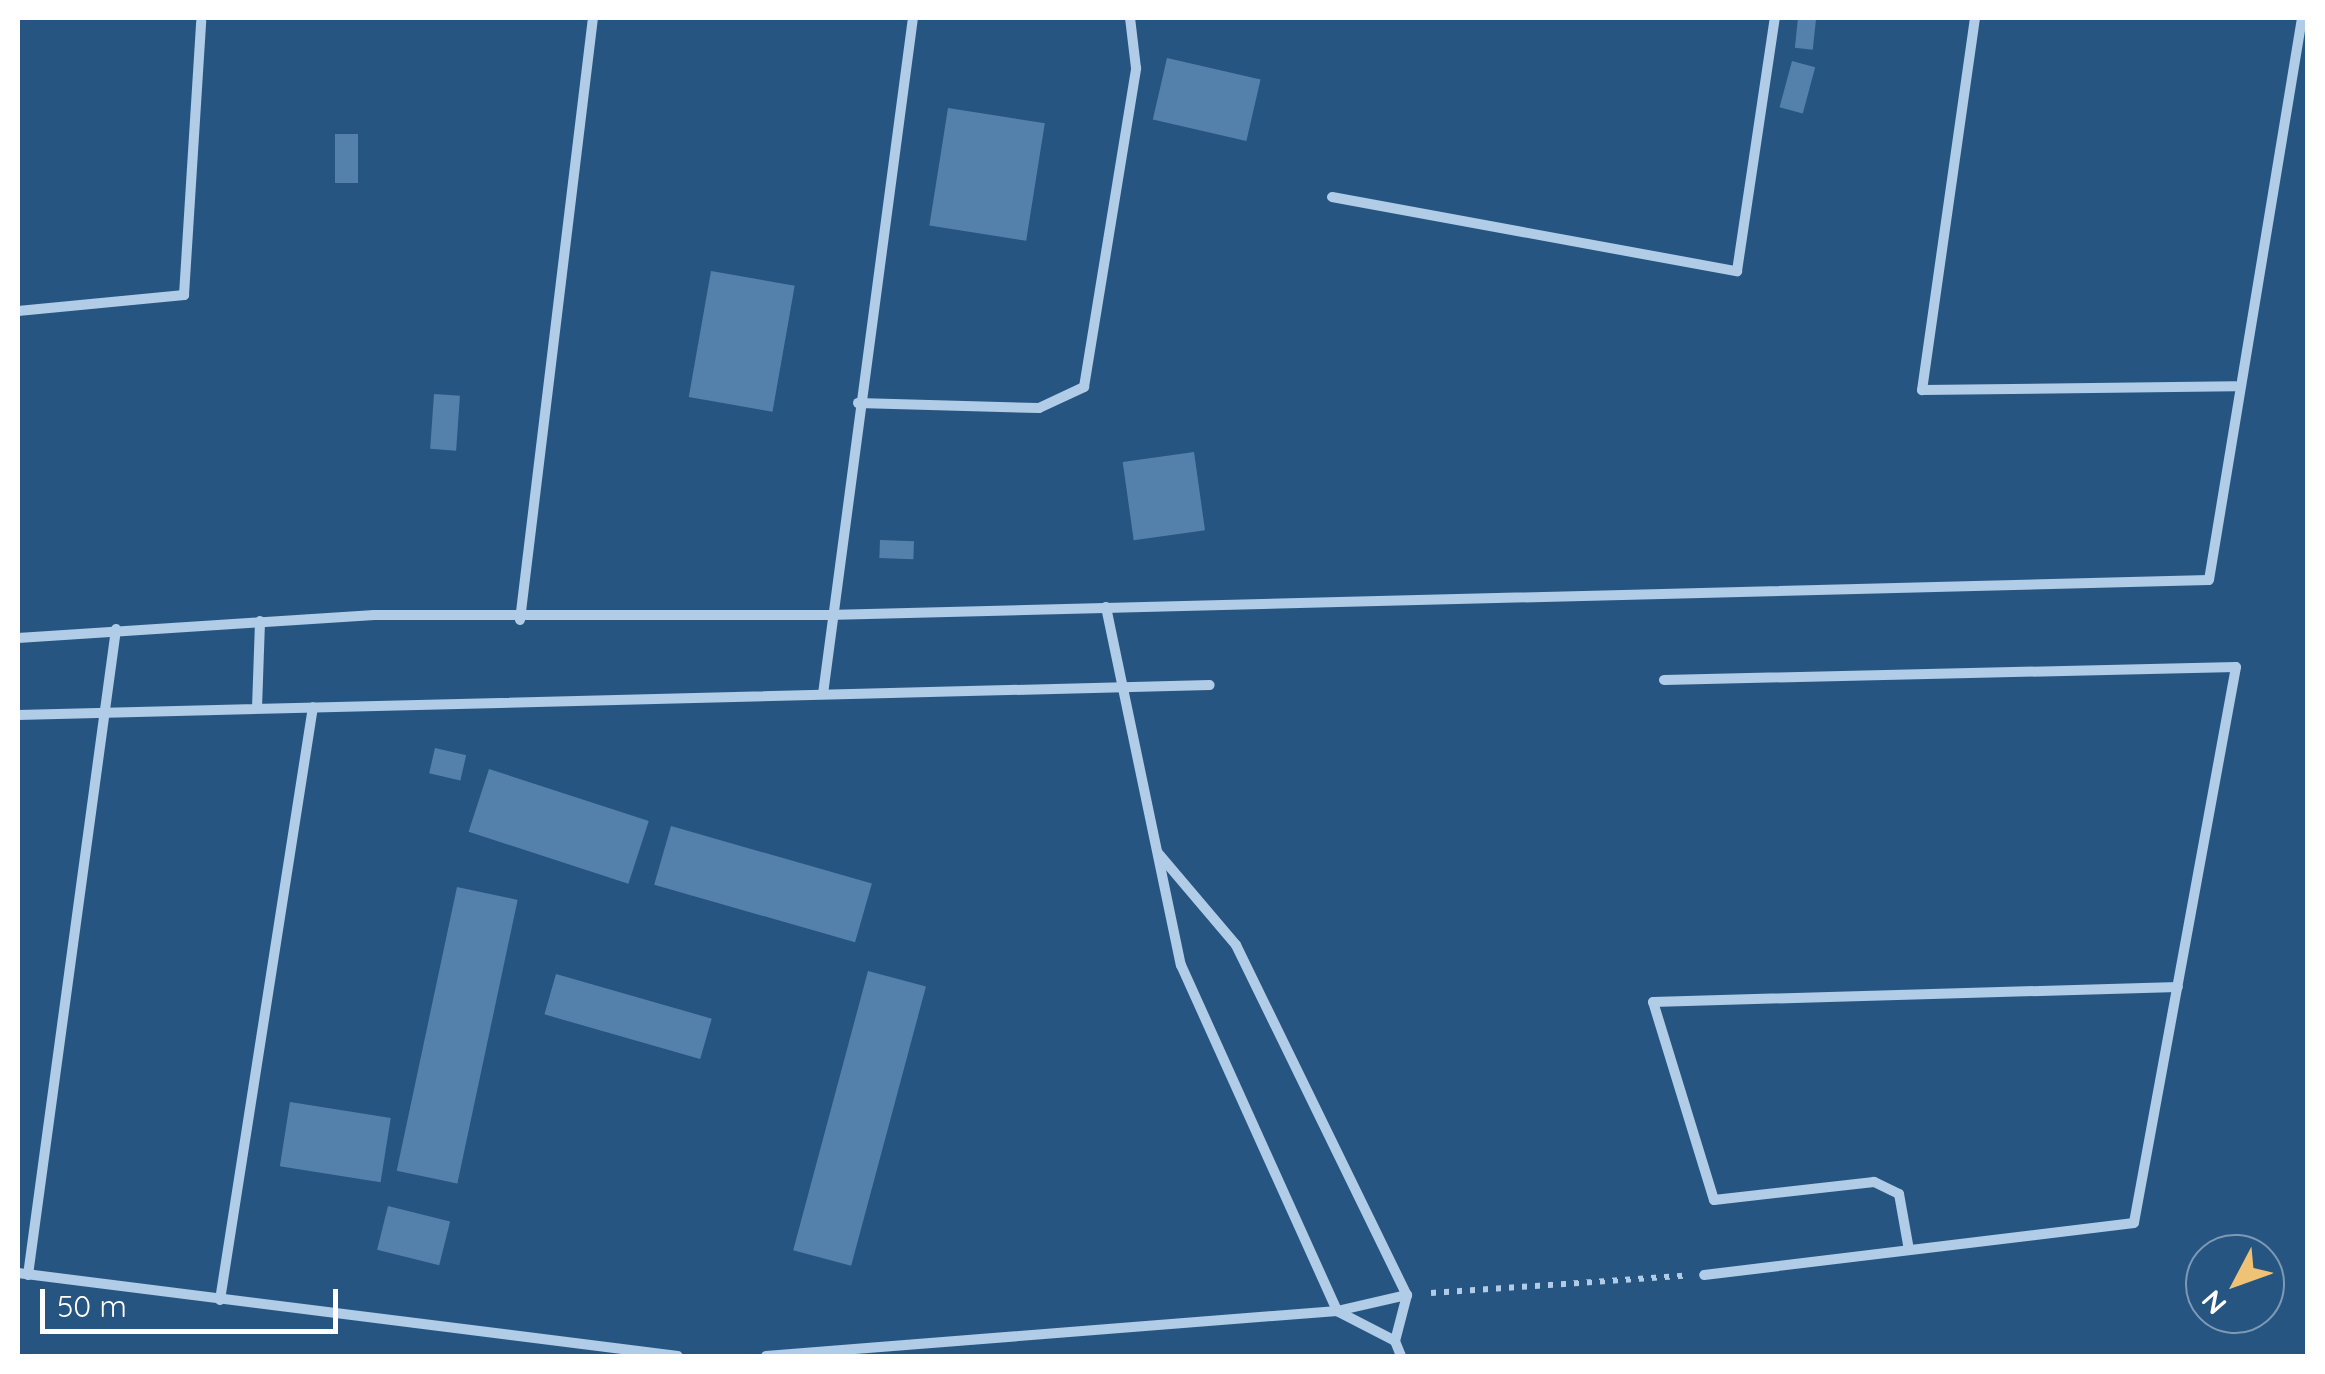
<!DOCTYPE html>
<style>
body{margin:0}
#map{position:relative;width:2325px;height:1374px;overflow:hidden;background:#275582;font-family:Quicksand,sans-serif}
div>[style]{position:absolute}
.building>*{inset:0;background:#5481ac;transform-origin:0 0}
.path>*{height:6px;margin-top:-3px;transform-origin:0;background:repeating-linear-gradient(90deg,#b0cce7 0 5px,transparent 0 13px)}
.minor>*{height:10px;margin:-5px;padding:0 5px;transform-origin:5px;border-radius:5px;background:#b0cce7}
span{translate:-50% -50%;white-space:nowrap;text-align:center;line-height:1.15;-webkit-text-stroke:10px #275582;paint-order:stroke}
.frame{position:absolute;inset:0;border:20px solid #fff;pointer-events:none}
.north{position:absolute;left:2185px;top:1234px;width:100px;height:100px;box-sizing:border-box;background:#275582;border:2px solid #7d99b4;border-radius:50%;rotate:229deg;font-size:28px;font-weight:700;line-height:40px;text-align:center;color:#fff}
.north::after{content:'';display:block;margin:auto;width:35px;height:45px;background:#efc376;clip-path:polygon(50% 0,100% 100%,50% 72%,0 100%)}
.scale{position:absolute;left:40px;top:1289px;width:298px;height:45px;box-sizing:border-box;border:5px solid #fff;border-top:0;padding-left:12px;font-size:30px;line-height:35px;white-space:nowrap;color:#fff;-webkit-text-stroke:8px #275582;paint-order:stroke}
</style>
<div id="map">
<div class="building">
<i style="left:1798px;top:18px;width:18px;height:30px;rotate:6deg"></i>
<i style="left:1167px;top:58px;width:96px;height:63px;rotate:13deg"></i>
<i style="left:1792px;top:61px;width:24px;height:48px;rotate:15deg"></i>
<i style="left:948px;top:108px;width:98px;height:119px;rotate:9deg"></i>
<i style="left:335px;top:134px;width:23px;height:49px"></i>
<i style="left:711px;top:271px;width:85px;height:128px;rotate:10deg"></i>
<i style="left:434px;top:394px;width:26px;height:55px;rotate:4deg"></i>
<i style="left:1194px;top:452px;width:79px;height:72px;rotate:82deg"></i>
<i style="left:880px;top:540px;width:34px;height:18px;rotate:2deg"></i>
<i style="left:435px;top:748px;width:32px;height:26px;rotate:13deg"></i>
<i style="left:489px;top:769px;width:168px;height:66px;rotate:18deg"></i>
<i style="left:671px;top:826px;width:209px;height:61px;rotate:16deg"></i>
<i style="left:457px;top:887px;width:62px;height:290px;rotate:12deg"></i>
<i style="left:868px;top:971px;width:60px;height:289px;rotate:15deg"></i>
<i style="left:556px;top:974px;width:162px;height:42px;rotate:16deg"></i>
<i style="left:290px;top:1102px;width:102px;height:65px;rotate:9deg"></i>
<i style="left:388px;top:1206px;width:64px;height:45px;rotate:14deg"></i>
</div>
<div class="path">
<i style="left:1431px;top:1293px;width:253px;rotate:-3.9deg"></i>
</div>
<div class="minor">
<i style="left:1975px;top:18px;width:376px;rotate:98.1deg"></i>
<i style="left:1922px;top:390px;width:313px;rotate:-0.7deg"></i>
<i style="left:1332px;top:197px;width:412px;rotate:10.4deg"></i>
<i style="left:1737px;top:271px;width:256px;rotate:-81.5deg"></i>
<i style="left:18px;top:311px;width:167px;rotate:-5.5deg"></i>
<i style="left:184px;top:295px;width:274px;rotate:-86.4deg"></i>
<i style="left:858px;top:403px;width:181px;rotate:1.6deg"></i>
<i style="left:1039px;top:408px;width:50px;rotate:-25deg"></i>
<i style="left:1084px;top:387px;width:323px;rotate:-80.7deg"></i>
<i style="left:1136px;top:68px;width:50px;rotate:-96.8deg"></i>
<i style="left:1106px;top:607px;width:366px;rotate:78.2deg"></i>
<i style="left:1181px;top:965px;width:380px;rotate:65.7deg"></i>
<i style="left:1337px;top:1311px;width:65px;rotate:27.3deg"></i>
<i style="left:520px;top:620px;width:606px;rotate:-83.09deg"></i>
<i style="left:18px;top:638px;width:357px;rotate:-3.7deg"></i>
<i style="left:374px;top:615px;width:454px"></i>
<i style="left:828px;top:615px;width:1381px;rotate:-1.45deg"></i>
<i style="left:2209px;top:580px;width:570px;rotate:-80.6deg"></i>
<i style="left:1664px;top:680px;width:572px;rotate:-1.3deg"></i>
<i style="left:2236px;top:667px;width:565px;rotate:100.4deg"></i>
<i style="left:2134px;top:1223px;width:433px;rotate:173.1deg"></i>
<i style="left:823px;top:694px;width:682px;rotate:-82.42deg"></i>
<i style="left:257px;top:708px;width:87px;rotate:-88deg"></i>
<i style="left:18px;top:715px;width:1192px;rotate:-1.44deg"></i>
<i style="left:1158px;top:853px;width:121px;rotate:49.7deg"></i>
<i style="left:1236px;top:945px;width:390px;rotate:64deg"></i>
<i style="left:1407px;top:1295px;width:48px;rotate:104.6deg"></i>
<i style="left:1395px;top:1341px;width:16px;rotate:68deg"></i>
<i style="left:1909px;top:1250px;width:57px;rotate:-100.1deg"></i>
<i style="left:1899px;top:1194px;width:28px;rotate:-154deg"></i>
<i style="left:1874px;top:1182px;width:161px;rotate:173.6deg"></i>
<i style="left:1714px;top:1200px;width:207px;rotate:-107.1deg"></i>
<i style="left:1653px;top:1002px;width:525px;rotate:-1.64deg"></i>
<i style="left:18px;top:1273px;width:665px;rotate:7.17deg"></i>
<i style="left:28px;top:1275px;width:652px;rotate:-82.24deg"></i>
<i style="left:220px;top:1300px;width:600px;rotate:-81.09deg"></i>
<i style="left:766px;top:1356px;width:573px;rotate:-4.51deg"></i>
<i style="left:1337px;top:1311px;width:72px;rotate:-12.9deg"></i>
</div>
<div class="frame"></div>
<div class="north">N</div>
<div class="scale">50 m</div>
</div>
